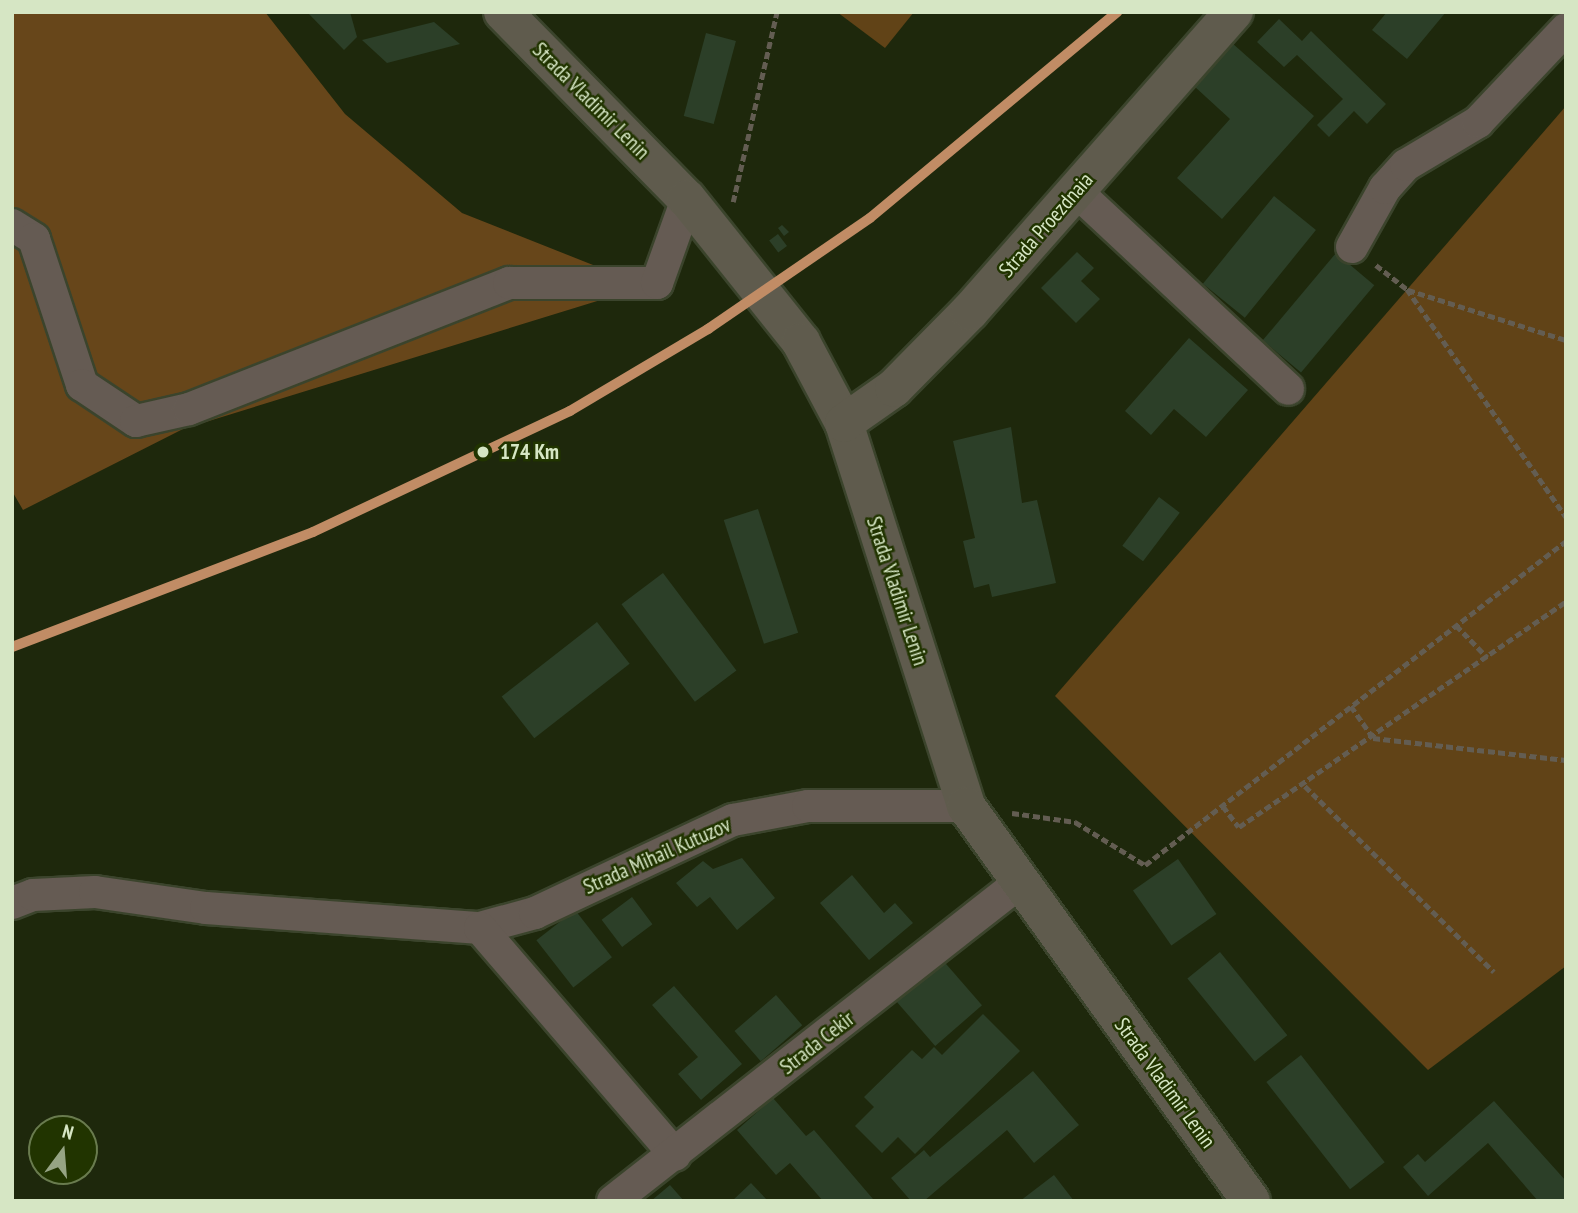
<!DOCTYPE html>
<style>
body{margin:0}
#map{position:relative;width:1578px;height:1213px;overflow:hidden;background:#1e280c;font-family:"PT Sans Narrow",sans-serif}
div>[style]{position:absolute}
.green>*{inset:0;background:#614317}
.forest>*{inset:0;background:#67461a}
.building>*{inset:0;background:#2c3f28;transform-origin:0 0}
.path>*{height:4.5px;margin-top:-2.25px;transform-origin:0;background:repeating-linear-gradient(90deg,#635d52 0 7px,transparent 0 10.5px)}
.roads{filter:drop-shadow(2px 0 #3b442c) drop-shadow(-2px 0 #3b442c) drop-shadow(0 2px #3b442c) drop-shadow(0 -2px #3b442c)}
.minor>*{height:32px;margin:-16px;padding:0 16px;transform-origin:16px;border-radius:16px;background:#655b53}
.major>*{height:38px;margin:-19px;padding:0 19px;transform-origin:19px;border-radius:19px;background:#5f5b4d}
.rail-1>*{height:10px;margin:-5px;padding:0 5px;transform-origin:5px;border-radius:5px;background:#c18c65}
.dots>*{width:19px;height:19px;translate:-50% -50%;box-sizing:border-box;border:4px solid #213400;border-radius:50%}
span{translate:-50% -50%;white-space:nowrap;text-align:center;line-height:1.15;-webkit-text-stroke:5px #213400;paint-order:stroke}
.street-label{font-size:21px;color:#d6e6c4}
.stop-label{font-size:21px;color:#d6e6c4;font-weight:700}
.left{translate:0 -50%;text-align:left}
.frame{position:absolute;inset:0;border:14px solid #d6e6c4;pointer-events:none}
.north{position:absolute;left:28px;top:1115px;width:70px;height:70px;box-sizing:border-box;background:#213400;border:2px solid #697b4e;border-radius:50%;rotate:16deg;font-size:19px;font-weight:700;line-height:28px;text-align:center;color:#d6e6c4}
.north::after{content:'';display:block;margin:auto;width:24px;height:32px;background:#96a484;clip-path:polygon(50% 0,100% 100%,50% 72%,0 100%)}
</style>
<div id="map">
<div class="green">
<i style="clip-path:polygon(837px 12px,914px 12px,885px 48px)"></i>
<i style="clip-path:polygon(1566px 106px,1566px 966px,1428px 1070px,1055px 696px)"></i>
</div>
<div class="forest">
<i style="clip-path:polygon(12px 12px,265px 12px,345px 114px,462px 213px,646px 286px,183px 429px,23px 510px,12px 491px)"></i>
</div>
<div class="building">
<i style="clip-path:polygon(307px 12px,350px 12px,357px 37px,344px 50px)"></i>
<i style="clip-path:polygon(1387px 12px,1446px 12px,1407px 59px,1372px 30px)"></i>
<i style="clip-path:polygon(1279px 19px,1302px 41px,1311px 31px,1386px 104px,1367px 124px,1354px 111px,1329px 137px,1317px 125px,1343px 99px,1297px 55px,1284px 67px,1257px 42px)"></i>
<i style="clip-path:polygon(434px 22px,460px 44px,387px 63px,362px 40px)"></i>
<i style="left:706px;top:33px;width:31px;height:86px;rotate:15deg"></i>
<i style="clip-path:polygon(1232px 43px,1314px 116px,1222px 219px,1177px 178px,1230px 119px,1194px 86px)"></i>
<i style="left:1274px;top:196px;width:54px;height:113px;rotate:39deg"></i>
<i style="clip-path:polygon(782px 225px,789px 232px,784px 236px,778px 228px)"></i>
<i style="left:778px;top:234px;width:15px;height:11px;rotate:53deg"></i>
<i style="clip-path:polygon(1077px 252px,1094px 268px,1081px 281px,1100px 299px,1076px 323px,1041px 288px)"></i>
<i style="left:1336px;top:253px;width:50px;height:114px;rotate:40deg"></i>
<i style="clip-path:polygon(1189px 338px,1248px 390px,1206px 437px,1174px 409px,1151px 435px,1125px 411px)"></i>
<i style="clip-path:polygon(1011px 427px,1022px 503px,1037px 500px,1056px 583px,992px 597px,989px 584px,974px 588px,963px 541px,975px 538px,953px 441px)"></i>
<i style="left:1159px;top:497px;width:26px;height:61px;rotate:37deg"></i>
<i style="left:758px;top:509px;width:130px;height:36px;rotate:72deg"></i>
<i style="left:663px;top:573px;width:122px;height:52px;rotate:53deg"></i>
<i style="left:597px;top:622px;width:53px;height:121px;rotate:52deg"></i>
<i style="clip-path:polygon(742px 858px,775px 898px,737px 930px,710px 897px,697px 907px,676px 883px,703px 861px,713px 869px)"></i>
<i style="left:1178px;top:859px;width:67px;height:55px;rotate:55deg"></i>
<i style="clip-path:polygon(852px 875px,884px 913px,895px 903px,913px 923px,869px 960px,820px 903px)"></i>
<i style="left:632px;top:897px;width:34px;height:38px;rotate:53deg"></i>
<i style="left:575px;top:910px;width:60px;height:49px;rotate:52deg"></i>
<i style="left:1220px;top:952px;width:107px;height:42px;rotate:51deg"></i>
<i style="left:940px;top:957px;width:64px;height:62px;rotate:49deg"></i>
<i style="clip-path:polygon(674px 986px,742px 1064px,701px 1100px,678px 1074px,698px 1057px,652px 1005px)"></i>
<i style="left:776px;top:995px;width:40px;height:55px;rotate:49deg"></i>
<i style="clip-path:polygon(983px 1014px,1020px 1051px,915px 1154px,898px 1137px,882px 1153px,855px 1126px,874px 1107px,864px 1097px,912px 1050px,922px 1059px,934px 1047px,942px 1055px)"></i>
<i style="left:1301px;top:1055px;width:136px;height:44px;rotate:52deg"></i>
<i style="clip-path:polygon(1033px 1071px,1079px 1125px,1034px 1163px,1007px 1130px,924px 1201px,911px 1201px,891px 1178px,924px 1150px,930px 1157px)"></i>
<i style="clip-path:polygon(773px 1098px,806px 1136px,814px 1130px,873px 1199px,823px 1201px,790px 1163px,776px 1175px,737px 1130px)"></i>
<i style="clip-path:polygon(1494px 1101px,1566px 1181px,1566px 1201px,1538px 1201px,1488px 1143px,1428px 1196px,1403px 1167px,1418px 1154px,1425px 1162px)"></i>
<i style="clip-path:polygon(1054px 1175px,1074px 1201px,1020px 1201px)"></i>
<i style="clip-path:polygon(751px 1183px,768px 1201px,732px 1201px)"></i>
<i style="clip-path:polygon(670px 1185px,684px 1201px,651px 1201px)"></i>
</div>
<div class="path">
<i style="left:733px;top:202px;width:195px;rotate:-77deg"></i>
<i style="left:1376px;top:265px;width:39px;rotate:38deg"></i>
<i style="left:1407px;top:289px;width:278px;rotate:55.1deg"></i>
<i style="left:1408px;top:290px;width:166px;rotate:17.6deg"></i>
<i style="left:1456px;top:625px;width:45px;rotate:45.9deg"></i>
<i style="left:1351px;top:706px;width:39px;rotate:55deg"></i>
<i style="left:1373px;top:738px;width:194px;rotate:6.5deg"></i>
<i style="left:1305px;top:786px;width:265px;rotate:44.5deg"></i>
<i style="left:1223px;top:806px;width:26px;rotate:53deg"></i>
<i style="left:1239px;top:827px;width:397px;rotate:-34.6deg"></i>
<i style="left:1012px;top:813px;width:64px;rotate:8.1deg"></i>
<i style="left:1075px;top:822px;width:82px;rotate:31.6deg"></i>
<i style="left:1145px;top:865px;width:531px;rotate:-37.58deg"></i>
</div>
<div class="roads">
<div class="minor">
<i style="left:1076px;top:191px;width:290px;rotate:43deg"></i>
<i style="left:12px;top:225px;width:26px;rotate:32deg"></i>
<i style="left:34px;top:239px;width:154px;rotate:71.8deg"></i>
<i style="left:82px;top:385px;width:65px;rotate:33.7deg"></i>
<i style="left:136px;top:421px;width:54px;rotate:-12.8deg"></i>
<i style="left:189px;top:409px;width:344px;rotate:-21.5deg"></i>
<i style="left:509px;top:283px;width:148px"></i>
<i style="left:657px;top:283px;width:89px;rotate:-70.3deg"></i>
<i style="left:1352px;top:247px;width:68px;rotate:-60.8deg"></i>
<i style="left:1385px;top:188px;width:31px;rotate:-48deg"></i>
<i style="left:1406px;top:165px;width:84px;rotate:-30.8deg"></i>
<i style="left:1478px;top:122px;width:128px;rotate:-46.6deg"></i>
<i style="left:12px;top:903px;width:22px;rotate:-21deg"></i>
<i style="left:33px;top:895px;width:62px;rotate:-2.8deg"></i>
<i style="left:95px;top:892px;width:112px;rotate:8.2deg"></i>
<i style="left:206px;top:908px;width:275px;rotate:4.2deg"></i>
<i style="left:480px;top:928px;width:57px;rotate:-15.3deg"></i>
<i style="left:535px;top:913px;width:219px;rotate:-25.2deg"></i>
<i style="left:733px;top:820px;width:76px;rotate:-10.6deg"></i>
<i style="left:808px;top:806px;width:158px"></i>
<i style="left:480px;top:928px;width:299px;rotate:49.3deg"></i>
<i style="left:613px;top:1201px;width:516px;rotate:-38.07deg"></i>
</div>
<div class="major">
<i style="left:503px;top:12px;width:262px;rotate:45.5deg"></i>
<i style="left:687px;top:199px;width:183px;rotate:51.4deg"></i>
<i style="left:801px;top:342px;width:92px;rotate:62deg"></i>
<i style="left:844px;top:423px;width:402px;rotate:72.3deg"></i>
<i style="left:966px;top:806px;width:487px;rotate:54.2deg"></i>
<i style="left:844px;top:423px;width:61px;rotate:-35deg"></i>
<i style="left:894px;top:388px;width:108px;rotate:-45.4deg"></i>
<i style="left:970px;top:311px;width:399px;rotate:-48.6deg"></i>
</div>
</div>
<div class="rail-1">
<i style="left:12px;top:647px;width:322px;rotate:-20.9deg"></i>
<i style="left:313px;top:532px;width:284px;rotate:-25.2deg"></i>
<i style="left:570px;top:411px;width:161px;rotate:-30.7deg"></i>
<i style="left:708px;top:329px;width:196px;rotate:-34.4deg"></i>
<i style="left:870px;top:218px;width:322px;rotate:-39.8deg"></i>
</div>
<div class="dots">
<i style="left:483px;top:452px;background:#d6e6c4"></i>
</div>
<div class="street-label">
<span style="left:591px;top:101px;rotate:45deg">Strada Vladimir Lenin</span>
<span style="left:1046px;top:225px;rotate:-49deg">Strada Proezdnaia</span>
<span style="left:897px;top:591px;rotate:72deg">Strada Vladimir Lenin</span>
<span style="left:657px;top:856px;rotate:-24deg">Strada Mihail Kutuzov</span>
<span style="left:817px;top:1043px;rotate:-38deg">Strada Cekir</span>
<span style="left:1165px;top:1083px;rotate:54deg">Strada Vladimir Lenin</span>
</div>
<div class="stop-label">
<span class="left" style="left:500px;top:452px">174 Km</span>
</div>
<div class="frame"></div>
<div class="north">N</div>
</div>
